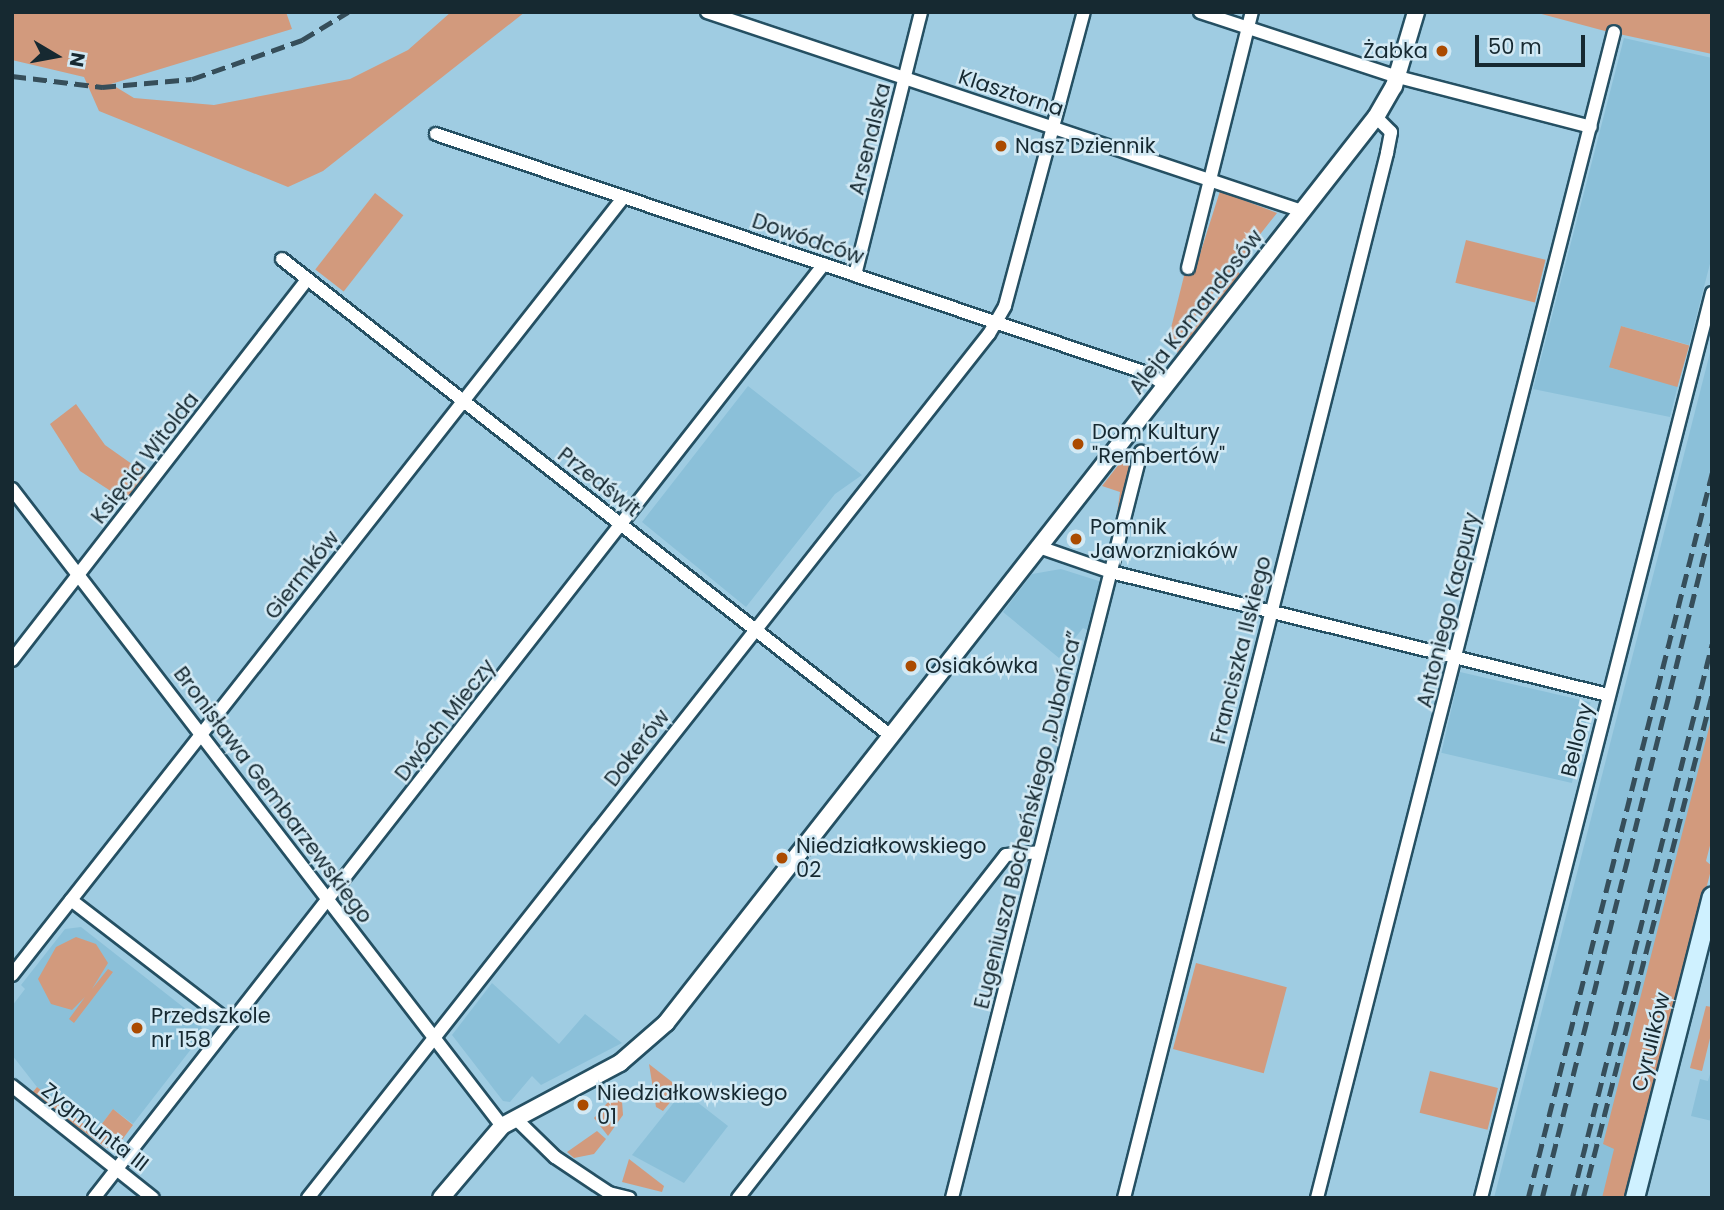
<!DOCTYPE html>
<meta charset="utf-8">
<style>
body{margin:0}
#map{position:relative;width:1724px;height:1210px;overflow:hidden;background:#9fcce2;font-family:Poppins,sans-serif}
div>[style]{position:absolute}
.built>*{inset:0;background:#8bc0d9;transform-origin:0 0}
.green>*{inset:0;background:#d29a7d;transform-origin:0 0}
.roads{filter:drop-shadow(2px 0 #255063) drop-shadow(-2px 0 #255063) drop-shadow(0 2px #255063) drop-shadow(0 -2px #255063)}
.minor>*{height:12px;margin:-6px;padding:0 6px;transform-origin:6px;border-radius:6px;background:#fff}
.tertiary>*{height:16px;margin:-8px;padding:0 8px;transform-origin:8px;border-radius:8px;background:#fff}
.secondary>*{height:18px;margin:-9px;padding:0 9px;transform-origin:9px;border-radius:9px;background:#cff1ff}
.rail>*{height:4.5px;margin-top:-2.25px;transform-origin:0;background:repeating-linear-gradient(90deg,#364e5a 0 14px,transparent 0 21px)}
.dots>*{width:19px;height:19px;translate:-50% -50%;box-sizing:border-box;border:4px solid #d2e9f4;border-radius:50%}
span{translate:-50% -50%;white-space:nowrap;text-align:center;line-height:1.15;-webkit-text-stroke:5px #d2e9f4;paint-order:stroke}
.poi-label{font-size:21px;color:#162931}
.right{translate:-100% -50%;text-align:right}
.left{translate:0 -50%;text-align:left}
.street-label{font-size:21px;color:#162931}
.frame{position:absolute;inset:0;border:14px solid #162931;pointer-events:none}
.north{position:absolute;left:21px;top:21px;width:70px;height:70px;-webkit-text-stroke:5px #d2e9f4;paint-order:stroke;rotate:100deg;font-size:19px;font-weight:700;line-height:28px;text-align:center;color:#162931}
.north::after{content:'';display:block;margin:auto;width:24px;height:32px;background:#162931;clip-path:polygon(50% 0,100% 100%,50% 72%,0 100%)}
.scale{position:absolute;left:1475px;top:35px;width:110px;height:32px;box-sizing:border-box;border:4px solid #162931;border-top:0;padding-left:9px;font-size:21px;line-height:24px;white-space:nowrap;color:#162931;-webkit-text-stroke:5px #d2e9f4;paint-order:stroke}
</style>
<div id="map">
<div class="built">
<i style="clip-path:polygon(1624px 38px,1712px 58px,1712px 256px,1689px 345px,1621px 326px,1611px 368px,1678px 385px,1670px 417px,1533px 389px)"></i>
<i style="clip-path:polygon(1712px 345px,1712px 808px,1611px 1198px,1494px 1198px)"></i>
<i style="clip-path:polygon(748px 386px,862px 475px,835px 494px,746px 607px,642px 522px)"></i>
<i style="clip-path:polygon(1061px 569px,1102px 582px,1089px 631px,1083px 628px,1059px 658px,1003px 612px,1032px 574px)"></i>
<i style="left:1460px;top:672px;width:134px;height:83px;rotate:13deg"></i>
<i style="clip-path:polygon(81px 927px,201px 1021px,202px 1035px,133px 1124px,113px 1109px,95px 1133px,37px 1087px,12px 1055px,12px 1006px,25px 989px,21px 985px,65px 929px)"></i>
<i style="clip-path:polygon(492px 983px,559px 1044px,585px 1014px,622px 1043px,541px 1085px,532px 1076px,510px 1102px,503px 1101px,452px 1035px)"></i>
<i style="clip-path:polygon(1712px 1067px,1712px 1121px,1691px 1116px,1700px 1079px,1708px 1081px)"></i>
<i style="clip-path:polygon(683px 1091px,728px 1126px,684px 1183px,632px 1155px)"></i>
</div>
<div class="green">
<i style="clip-path:polygon(12px 12px,286px 12px,292px 29px,111px 84px,134px 98px,214px 105px,350px 79px,408px 50px,451px 12px,525px 12px,323px 171px,288px 187px,99px 111px,84px 77px,12px 60px)"></i>
<i style="clip-path:polygon(1534px 12px,1711px 12px,1712px 54px,1605px 31px)"></i>
<i style="clip-path:polygon(1220px 191px,1277px 213px,1171px 347px,1167px 344px,1185px 272px,1194px 273px)"></i>
<i style="left:375px;top:193px;width:36px;height:97px;rotate:38deg"></i>
<i style="left:1466px;top:240px;width:82px;height:44px;rotate:14deg"></i>
<i style="clip-path:polygon(1238px 272px,1242px 276px,1177px 353px,1177px 350px)"></i>
<i style="left:1621px;top:326px;width:71px;height:43px;rotate:16deg"></i>
<i style="clip-path:polygon(76px 404px,105px 445px,146px 474px,126px 501px,80px 471px,50px 424px)"></i>
<i style="clip-path:polygon(1123px 459px,1132px 465px,1115px 528px,1120px 492px,1102px 486px)"></i>
<i style="clip-path:polygon(1712px 716px,1712px 838px,1706px 861px,1712px 866px,1627px 1198px,1602px 1198px,1614px 1149px,1603px 1144px)"></i>
<i style="clip-path:polygon(76px 937px,96px 944px,108px 963px,92px 989px,108px 969px,113px 972px,74px 1023px,69px 1019px,85px 997px,72px 1010px,51px 1004px,38px 979px,56px 947px)"></i>
<i style="left:1196px;top:963px;width:94px;height:89px;rotate:15deg"></i>
<i style="clip-path:polygon(1706px 1006px,1712px 1007px,1712px 1030px,1702px 1071px,1690px 1068px)"></i>
<i style="clip-path:polygon(649px 1064px,681px 1089px,663px 1111px,656px 1107px)"></i>
<i style="left:1430px;top:1071px;width:70px;height:43px;rotate:14deg"></i>
<i style="clip-path:polygon(37px 1087px,95px 1133px,113px 1109px,133px 1125px,116px 1148px,106px 1148px,32px 1093px)"></i>
<i style="clip-path:polygon(621px 1087px,623px 1115px,608px 1136px,594px 1118px)"></i>
<i style="clip-path:polygon(597px 1131px,606px 1139px,594px 1154px,574px 1158px,567px 1152px)"></i>
<i style="clip-path:polygon(629px 1159px,664px 1186px,662px 1192px,622px 1182px)"></i>
</div>
<div class="roads">
<div class="minor">
<i style="left:707px;top:12px;width:627px;rotate:18.49deg"></i>
<i style="left:1200px;top:12px;width:208px;rotate:18.2deg"></i>
<i style="left:1398px;top:77px;width:199px;rotate:14.5deg"></i>
<i style="left:436px;top:134px;width:752px;rotate:18.6deg"></i>
<i style="left:1149px;top:374px;width:19px;rotate:35deg"></i>
<i style="left:282px;top:259px;width:774px;rotate:38.07deg"></i>
<i style="left:1188px;top:268px;width:264px;rotate:-76deg"></i>
<i style="left:855px;top:275px;width:271px;rotate:-75.9deg"></i>
<i style="left:12px;top:489px;width:804px;rotate:52.43deg"></i>
<i style="left:1039px;top:547px;width:76px;rotate:19.1deg"></i>
<i style="left:1111px;top:572px;width:512px;rotate:13.9deg"></i>
<i style="left:12px;top:660px;width:481px;rotate:-52.2deg"></i>
<i style="left:71px;top:900px;width:202px;rotate:37.6deg"></i>
<i style="left:12px;top:975px;width:988px;rotate:-51.82deg"></i>
<i style="left:12px;top:1086px;width:180px;rotate:38.5deg"></i>
<i style="left:515px;top:1118px;width:56px;rotate:44.3deg"></i>
<i style="left:555px;top:1157px;width:65px;rotate:33.7deg"></i>
<i style="left:609px;top:1193px;width:21px;rotate:14deg"></i>
<i style="left:94px;top:1198px;width:1185px;rotate:-51.99deg"></i>
<i style="left:308px;top:1198px;width:1100px;rotate:-51.76deg"></i>
<i style="left:989px;top:334px;width:32px;rotate:-60deg"></i>
<i style="left:1005px;top:306px;width:304px;rotate:-75deg"></i>
<i style="left:738px;top:1198px;width:435px;rotate:-52deg"></i>
<i style="left:1006px;top:855px;width:33px;rotate:-5deg"></i>
<i style="left:952px;top:1198px;width:770px;rotate:-75.78deg"></i>
<i style="left:1124px;top:1198px;width:1078px;rotate:-75.87deg"></i>
<i style="left:1387px;top:153px;width:21px;rotate:-79deg"></i>
<i style="left:1391px;top:132px;width:21px;rotate:-135deg"></i>
<i style="left:1317px;top:1198px;width:1203px;rotate:-75.71deg"></i>
<i style="left:1481px;top:1198px;width:934px;rotate:-75.68deg"></i>
</div>
<div class="tertiary">
<i style="left:441px;top:1198px;width:94px;rotate:-49.7deg"></i>
<i style="left:502px;top:1126px;width:134px;rotate:-28.1deg"></i>
<i style="left:620px;top:1063px;width:61px;rotate:-41deg"></i>
<i style="left:666px;top:1023px;width:1151px;rotate:-51.92deg"></i>
<i style="left:1376px;top:117px;width:36px;rotate:-60deg"></i>
<i style="left:1394px;top:86px;width:77px;rotate:-73.4deg"></i>
</div>
<div class="secondary">
<i style="left:1635px;top:1198px;width:311px;rotate:-75.7deg"></i>
</div>
</div>
<div class="rail">
<i style="left:12px;top:76px;width:91px;rotate:7deg"></i>
<i style="left:102px;top:87px;width:90px;rotate:-5.1deg"></i>
<i style="left:192px;top:79px;width:117px;rotate:-19.5deg"></i>
<i style="left:302px;top:40px;width:54px;rotate:-31.3deg"></i>
<i style="left:1528px;top:1198px;width:748px;rotate:-75.76deg"></i>
<i style="left:1542px;top:1198px;width:696px;rotate:-75.86deg"></i>
<i style="left:1572px;top:1198px;width:571px;rotate:-75.82deg"></i>
<i style="left:1583px;top:1198px;width:520px;rotate:-75.64deg"></i>
</div>
<div class="dots">
<i style="left:1442px;top:51px;background:#ab4b00"></i>
<i style="left:1001px;top:146px;background:#ab4b00"></i>
<i style="left:1078px;top:444px;background:#ab4b00"></i>
<i style="left:1076px;top:539px;background:#ab4b00"></i>
<i style="left:911px;top:666px;background:#ab4b00"></i>
<i style="left:782px;top:858px;background:#ab4b00"></i>
<i style="left:137px;top:1028px;background:#ab4b00"></i>
<i style="left:583px;top:1105px;background:#ab4b00"></i>
</div>
<div class="poi-label">
<span class="right" style="left:1428px;top:51px">Żabka</span>
<span class="left" style="left:1015px;top:146px">Nasz Dziennik</span>
<span class="left" style="left:1092px;top:444px">Dom Kultury<br>"Rembertów"</span>
<span class="left" style="left:1090px;top:539px">Pomnik<br>Jaworzniaków</span>
<span class="left" style="left:925px;top:666px">Osiakówka</span>
<span class="left" style="left:796px;top:858px">Niedziałkowskiego<br>02</span>
<span class="left" style="left:151px;top:1028px">Przedszkole<br>nr 158</span>
<span class="left" style="left:597px;top:1105px">Niedziałkowskiego<br>01</span>
</div>
<div class="street-label">
<span style="left:1011px;top:93px;rotate:18deg">Klasztorna</span>
<span style="left:870px;top:139px;rotate:-76deg">Arsenalska</span>
<span style="left:808px;top:239px;rotate:19deg">Dowódców</span>
<span style="left:1196px;top:312px;rotate:-52deg">Aleja Komandosów</span>
<span style="left:145px;top:458px;rotate:-52deg">Księcia Witolda</span>
<span style="left:599px;top:482px;rotate:38deg">Przedświt</span>
<span style="left:302px;top:575px;rotate:-52deg">Giermków</span>
<span style="left:1448px;top:610px;rotate:-76deg">Antoniego Kacpury</span>
<span style="left:1241px;top:650px;rotate:-76deg">Franciszka Ilskiego</span>
<span style="left:445px;top:720px;rotate:-52deg">Dwóch Mieczy</span>
<span style="left:1577px;top:740px;rotate:-76deg">Bellony</span>
<span style="left:637px;top:748px;rotate:-52deg">Dokerów</span>
<span style="left:273px;top:795px;rotate:53deg">Bronisława Gembarzewskiego</span>
<span style="left:1028px;top:820px;rotate:-76deg">Eugeniusza Bocheńskiego „Dubańca”</span>
<span style="left:1651px;top:1042px;rotate:-76deg">Cyrulików</span>
<span style="left:95px;top:1127px;rotate:38deg">Zygmunta III</span>
</div>
<div class="frame"></div>
<div class="north">N</div>
<div class="scale">50 m</div>
</div>
